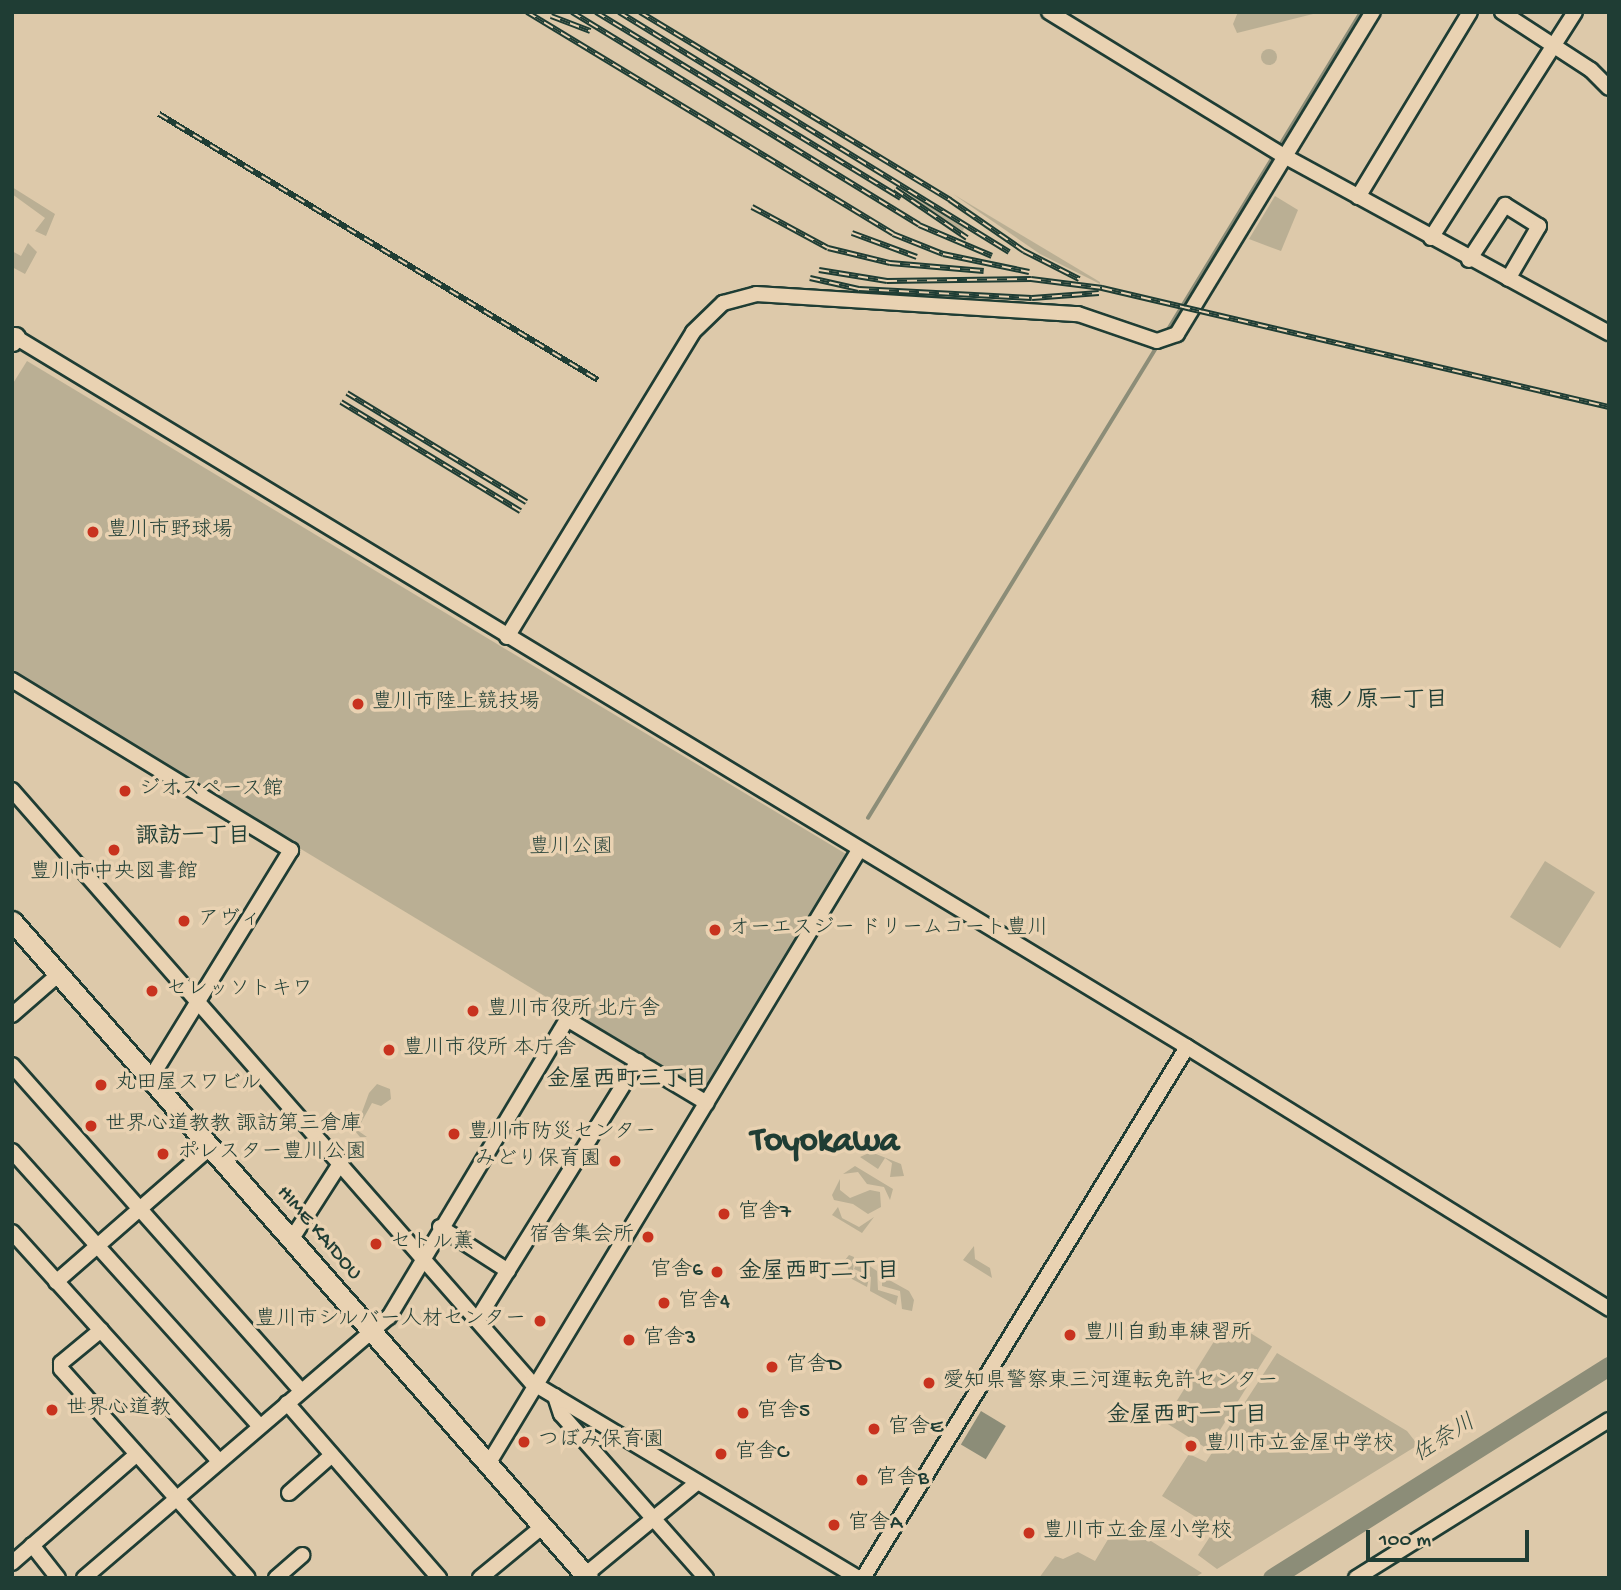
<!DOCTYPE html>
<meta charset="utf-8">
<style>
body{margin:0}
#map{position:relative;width:1621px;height:1590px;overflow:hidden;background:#ddc9aa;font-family:"Gochi Hand","Klee One",sans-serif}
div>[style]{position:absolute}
.green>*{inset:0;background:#baaf94;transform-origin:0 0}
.round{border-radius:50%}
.water>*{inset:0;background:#8c8d78;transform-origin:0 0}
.stream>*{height:3.5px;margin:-1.75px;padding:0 1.75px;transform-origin:1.75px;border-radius:1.75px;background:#8c8d78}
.river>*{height:19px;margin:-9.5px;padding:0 9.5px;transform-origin:9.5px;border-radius:9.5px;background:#8c8d78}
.roads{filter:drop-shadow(2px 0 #1f3d34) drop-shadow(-2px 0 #1f3d34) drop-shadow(0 2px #1f3d34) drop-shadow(0 -2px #1f3d34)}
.minor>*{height:14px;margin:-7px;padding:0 7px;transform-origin:7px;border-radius:7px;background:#e9d2b2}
.major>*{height:19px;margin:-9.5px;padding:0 9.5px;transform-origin:9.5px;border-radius:9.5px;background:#e9d2b2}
.rail>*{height:6px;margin-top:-3px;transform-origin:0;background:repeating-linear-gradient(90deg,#e9d2b2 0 10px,#1f3d34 0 20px);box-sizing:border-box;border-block:2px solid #1f3d34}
.dots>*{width:19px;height:19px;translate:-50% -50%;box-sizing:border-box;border:4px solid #e9d2b2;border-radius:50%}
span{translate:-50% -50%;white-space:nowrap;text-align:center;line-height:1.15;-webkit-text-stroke:7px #e9d2b2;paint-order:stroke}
.poi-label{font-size:21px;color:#1f3d34}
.left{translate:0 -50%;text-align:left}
.right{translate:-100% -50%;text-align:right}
.park-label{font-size:21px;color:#2e483e}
.street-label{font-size:21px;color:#1f3d34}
.neighbourhood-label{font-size:23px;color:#1f3d34;font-weight:700}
.water-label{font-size:23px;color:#2f493e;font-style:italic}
.town-label{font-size:35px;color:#1f3d34;font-weight:700}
.frame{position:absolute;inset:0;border:14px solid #1f3d34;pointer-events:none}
.scale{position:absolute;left:1366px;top:1530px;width:163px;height:32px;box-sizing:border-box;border:4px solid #1f3d34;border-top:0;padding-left:9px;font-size:21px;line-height:24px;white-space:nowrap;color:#1f3d34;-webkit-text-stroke:5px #e9d2b2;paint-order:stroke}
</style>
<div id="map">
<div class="green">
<i style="clip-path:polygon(1238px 12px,1321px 12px,1237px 33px,1233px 24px)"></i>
<i class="round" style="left:1261px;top:49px;width:16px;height:16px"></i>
<i style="clip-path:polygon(12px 187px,55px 214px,46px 236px,35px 231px,45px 218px,12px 194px)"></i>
<i style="clip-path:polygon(905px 189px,964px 228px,963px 231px,922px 207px)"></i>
<i style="clip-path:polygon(953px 194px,1100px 282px,1100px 284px,1040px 254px)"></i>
<i style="clip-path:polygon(1275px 196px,1298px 210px,1281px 251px,1249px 239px)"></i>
<i style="clip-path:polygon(28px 243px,37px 252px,25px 274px,12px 267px,12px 251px,21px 256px)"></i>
<i style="clip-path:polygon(27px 361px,846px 854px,704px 1092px,12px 675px,12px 385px)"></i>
<i style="left:1545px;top:861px;width:59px;height:66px;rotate:32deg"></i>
<i style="clip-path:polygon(377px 1084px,390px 1089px,391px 1099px,381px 1106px,372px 1103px,357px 1130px,367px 1137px,360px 1137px,355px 1131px,369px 1093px)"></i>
<i style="clip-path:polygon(871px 1152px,901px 1164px,904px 1176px,890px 1177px,892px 1163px,885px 1158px,878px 1169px,860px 1157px)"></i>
<i style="clip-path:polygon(855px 1166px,893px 1189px,890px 1200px,884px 1187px,867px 1184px,858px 1172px,843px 1174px)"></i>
<i style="clip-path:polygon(840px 1179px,840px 1190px,850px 1198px,870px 1190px,880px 1192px,881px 1207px,868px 1214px,853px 1204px,834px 1200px,832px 1195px)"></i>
<i style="clip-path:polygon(838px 1207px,842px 1218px,859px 1227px,874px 1217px,862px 1233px,832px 1215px)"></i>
<i style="clip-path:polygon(974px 1246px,975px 1259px,990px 1268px,992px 1278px,963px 1260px)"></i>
<i style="clip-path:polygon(849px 1255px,854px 1257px,853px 1272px,869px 1278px,867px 1287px,852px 1279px,845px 1260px)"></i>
<i style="clip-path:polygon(859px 1259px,877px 1271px,878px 1290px,898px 1296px,896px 1305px,870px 1291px,871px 1277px,854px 1269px)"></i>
<i style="clip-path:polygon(882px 1276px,909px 1291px,914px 1300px,912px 1311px,902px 1309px,900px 1291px,882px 1286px)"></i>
<i style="left:1228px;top:1319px;width:52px;height:121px;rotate:32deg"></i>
<i style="clip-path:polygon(1277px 1353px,1407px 1431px,1418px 1445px,1217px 1569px,1198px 1555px,1215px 1529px,1162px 1496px,1189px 1454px,1206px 1462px)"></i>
<i style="clip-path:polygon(1119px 1521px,1202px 1573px,1194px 1578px,1039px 1578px,1055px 1556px,1063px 1559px,1078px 1552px,1095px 1561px)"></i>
</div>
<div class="water">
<i style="left:981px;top:1411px;width:29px;height:39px;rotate:31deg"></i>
</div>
<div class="stream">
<i style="left:1279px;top:147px;width:158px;rotate:-58.7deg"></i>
<i style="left:1166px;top:333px;width:210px;rotate:-58.7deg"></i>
<i style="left:868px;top:818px;width:555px;rotate:-58.49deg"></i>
</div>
<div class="river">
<i style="left:1272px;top:1578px;width:398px;rotate:-32.2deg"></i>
</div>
<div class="roads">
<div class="minor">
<i style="left:1049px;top:12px;width:278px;rotate:31.5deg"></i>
<i style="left:1286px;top:157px;width:368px;rotate:28.6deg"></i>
<i style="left:1502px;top:12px;width:106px;rotate:33.1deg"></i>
<i style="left:1591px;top:70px;width:25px;rotate:45deg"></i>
<i style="left:1358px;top:197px;width:216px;rotate:-58.8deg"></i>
<i style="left:1431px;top:238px;width:268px;rotate:-57.5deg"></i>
<i style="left:1469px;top:260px;width:66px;rotate:-56.8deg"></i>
<i style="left:1505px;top:205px;width:40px;rotate:32deg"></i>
<i style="left:1539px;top:226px;width:61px;rotate:120.3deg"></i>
<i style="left:12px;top:335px;width:1374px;rotate:31.21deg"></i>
<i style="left:1187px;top:1047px;width:497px;rotate:31.8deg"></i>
<i style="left:507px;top:637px;width:357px;rotate:-58.6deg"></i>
<i style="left:693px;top:332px;width:42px;rotate:-44deg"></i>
<i style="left:723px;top:303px;width:34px;rotate:-15deg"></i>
<i style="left:756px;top:294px;width:323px;rotate:3.6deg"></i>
<i style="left:1078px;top:314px;width:83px;rotate:18.9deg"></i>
<i style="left:1157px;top:341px;width:21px;rotate:-19deg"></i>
<i style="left:1177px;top:334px;width:377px;rotate:-58.7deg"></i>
<i style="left:12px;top:680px;width:327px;rotate:31.4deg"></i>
<i style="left:291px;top:850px;width:268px;rotate:121.6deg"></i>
<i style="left:12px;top:790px;width:787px;rotate:48.76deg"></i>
<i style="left:531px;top:1382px;width:381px;rotate:30.9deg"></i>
<i style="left:12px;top:1015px;width:62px;rotate:-41.1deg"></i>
<i style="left:12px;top:1065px;width:435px;rotate:48.4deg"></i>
<i style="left:12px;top:1151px;width:370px;rotate:48deg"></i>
<i style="left:440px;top:1227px;width:81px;rotate:32.9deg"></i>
<i style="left:12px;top:1232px;width:309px;rotate:47.9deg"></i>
<i style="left:291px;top:1240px;width:93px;rotate:-57.3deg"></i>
<i style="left:56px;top:1282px;width:206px;rotate:-41.1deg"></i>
<i style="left:477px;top:1320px;width:305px;rotate:-58.1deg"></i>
<i style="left:101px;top:1330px;width:52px;rotate:140.5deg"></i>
<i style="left:61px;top:1363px;width:6px;rotate:90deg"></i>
<i style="left:61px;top:1369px;width:280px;rotate:48.2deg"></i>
<i style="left:555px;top:1396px;width:19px;rotate:72deg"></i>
<i style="left:561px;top:1414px;width:219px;rotate:48.5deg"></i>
<i style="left:287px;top:1403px;width:232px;rotate:49deg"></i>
<i style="left:490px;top:1461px;width:714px;rotate:-58.87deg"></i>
<i style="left:289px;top:1493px;width:57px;rotate:-41.5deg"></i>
<i style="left:32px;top:1545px;width:42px;rotate:51.8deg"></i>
<i style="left:12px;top:1563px;width:164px;rotate:-41.1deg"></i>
<i style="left:585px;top:1575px;width:146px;rotate:-39.5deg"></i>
<i style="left:84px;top:1578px;width:401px;rotate:-40.6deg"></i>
<i style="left:389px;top:1317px;width:347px;rotate:-59.1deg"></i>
<i style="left:567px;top:1019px;width:163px;rotate:31deg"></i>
<i style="left:276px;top:1578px;width:35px;rotate:-41deg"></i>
<i style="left:480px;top:1578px;width:82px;rotate:-39.5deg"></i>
<i style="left:863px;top:1578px;width:622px;rotate:-58.61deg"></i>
<i style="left:1356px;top:1578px;width:298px;rotate:-32deg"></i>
</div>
<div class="major">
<i style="left:12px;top:341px;width:5px;rotate:-53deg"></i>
<i style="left:12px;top:921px;width:874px;rotate:48.76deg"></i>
</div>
</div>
<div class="rail">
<i style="left:527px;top:12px;width:428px;rotate:31.2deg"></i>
<i style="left:893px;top:234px;width:54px;rotate:21.8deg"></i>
<i style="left:943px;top:254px;width:88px;rotate:11.8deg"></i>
<i style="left:572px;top:12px;width:407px;rotate:31.5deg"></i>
<i style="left:919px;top:225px;width:79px;rotate:23deg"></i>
<i style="left:596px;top:12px;width:357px;rotate:31.4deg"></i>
<i style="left:619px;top:12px;width:458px;rotate:31.6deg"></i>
<i style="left:640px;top:12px;width:363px;rotate:31.2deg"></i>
<i style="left:950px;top:200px;width:90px;rotate:34.6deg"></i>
<i style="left:1024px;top:251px;width:62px;rotate:27deg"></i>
<i style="left:551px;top:16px;width:42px;rotate:21deg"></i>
<i style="left:159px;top:114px;width:513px;rotate:31.21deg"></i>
<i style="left:895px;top:189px;width:87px;rotate:34.2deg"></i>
<i style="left:752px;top:207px;width:86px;rotate:28.3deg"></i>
<i style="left:828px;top:248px;width:64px;rotate:13.6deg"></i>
<i style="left:890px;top:263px;width:94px;rotate:4.9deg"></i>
<i style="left:852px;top:233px;width:69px;rotate:20.3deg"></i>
<i style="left:819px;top:270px;width:69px;rotate:9.2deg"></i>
<i style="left:887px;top:281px;width:144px;rotate:-0.8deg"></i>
<i style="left:1031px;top:279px;width:72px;rotate:7.2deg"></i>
<i style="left:1102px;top:288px;width:521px;rotate:13.21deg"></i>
<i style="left:810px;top:278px;width:50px;rotate:12.7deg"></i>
<i style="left:859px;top:289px;width:173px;rotate:3deg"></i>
<i style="left:1032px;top:298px;width:67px;rotate:-4.3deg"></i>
<i style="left:347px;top:393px;width:210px;rotate:31.3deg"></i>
<i style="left:341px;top:402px;width:210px;rotate:31.3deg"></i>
</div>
<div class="dots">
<i style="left:93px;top:532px;background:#c8321e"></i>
<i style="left:358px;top:704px;background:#c8321e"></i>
<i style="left:125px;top:791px;background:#c8321e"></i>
<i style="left:114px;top:850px;background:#c8321e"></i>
<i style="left:184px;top:921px;background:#c8321e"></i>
<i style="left:715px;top:930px;background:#c8321e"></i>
<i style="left:152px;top:991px;background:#c8321e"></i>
<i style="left:473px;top:1011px;background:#c8321e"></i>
<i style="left:389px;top:1050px;background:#c8321e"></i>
<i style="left:101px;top:1085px;background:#c8321e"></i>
<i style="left:91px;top:1126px;background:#c8321e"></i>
<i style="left:454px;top:1134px;background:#c8321e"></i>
<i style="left:163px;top:1154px;background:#c8321e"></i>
<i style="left:615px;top:1161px;background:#c8321e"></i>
<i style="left:724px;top:1214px;background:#c8321e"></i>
<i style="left:648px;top:1237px;background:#c8321e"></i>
<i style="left:376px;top:1244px;background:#c8321e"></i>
<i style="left:717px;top:1272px;background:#c8321e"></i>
<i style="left:664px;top:1303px;background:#c8321e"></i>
<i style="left:540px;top:1321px;background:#c8321e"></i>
<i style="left:1070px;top:1335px;background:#c8321e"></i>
<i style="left:629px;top:1340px;background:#c8321e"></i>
<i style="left:772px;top:1367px;background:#c8321e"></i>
<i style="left:929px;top:1383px;background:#c8321e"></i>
<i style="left:52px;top:1410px;background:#c8321e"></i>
<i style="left:743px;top:1413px;background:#c8321e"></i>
<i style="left:874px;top:1429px;background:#c8321e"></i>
<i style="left:524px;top:1442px;background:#c8321e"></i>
<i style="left:1191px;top:1446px;background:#c8321e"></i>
<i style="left:721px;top:1454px;background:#c8321e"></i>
<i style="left:862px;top:1480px;background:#c8321e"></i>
<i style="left:834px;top:1525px;background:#c8321e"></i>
<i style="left:1029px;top:1533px;background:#c8321e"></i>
</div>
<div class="poi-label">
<span class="left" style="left:107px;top:532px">豊川市野球場</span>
<span class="left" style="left:372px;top:704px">豊川市陸上競技場</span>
<span class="left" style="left:139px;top:791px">ジオスペース館</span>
<span style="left:114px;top:874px">豊川市中央図書館</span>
<span class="left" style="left:198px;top:921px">アヴィ</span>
<span class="left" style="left:729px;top:930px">オーエスジー ドリームコート豊川</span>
<span class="left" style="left:166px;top:991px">セレッソトキワ</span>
<span class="left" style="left:487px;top:1011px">豊川市役所 北庁舎</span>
<span class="left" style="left:403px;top:1050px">豊川市役所 本庁舎</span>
<span class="left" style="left:115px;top:1085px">丸田屋スワビル</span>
<span class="left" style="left:105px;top:1126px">世界心道教教 諏訪第三倉庫</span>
<span class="left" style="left:468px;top:1134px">豊川市防災センター</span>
<span class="left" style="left:177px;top:1154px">ポレスター豊川公園</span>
<span class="right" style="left:601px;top:1161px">みどり保育園</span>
<span class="left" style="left:738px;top:1214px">官舎7</span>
<span class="right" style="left:634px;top:1237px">宿舎集会所</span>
<span class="left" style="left:390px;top:1244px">セトル薫</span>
<span class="right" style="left:703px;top:1272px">官舎6</span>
<span class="left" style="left:678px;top:1303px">官舎4</span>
<span class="right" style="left:526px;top:1321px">豊川市シルバー人材センター</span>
<span class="left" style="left:1084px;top:1335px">豊川自動車練習所</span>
<span class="left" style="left:643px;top:1340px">官舎3</span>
<span class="left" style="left:786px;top:1367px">官舎D</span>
<span class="left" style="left:943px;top:1383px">愛知県警察東三河運転免許センター</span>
<span class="left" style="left:66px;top:1410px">世界心道教</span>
<span class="left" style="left:757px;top:1413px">官舎5</span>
<span class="left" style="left:888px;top:1429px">官舎E</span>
<span class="left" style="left:538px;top:1442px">つぼみ保育園</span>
<span class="left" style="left:1205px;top:1446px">豊川市立金屋中学校</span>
<span class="left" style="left:735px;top:1454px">官舎C</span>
<span class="left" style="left:876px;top:1480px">官舎B</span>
<span class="left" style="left:848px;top:1525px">官舎A</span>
<span class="left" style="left:1043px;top:1533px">豊川市立金屋小学校</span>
</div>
<div class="park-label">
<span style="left:571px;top:849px">豊川公園</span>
</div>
<div class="street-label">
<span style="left:318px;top:1234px;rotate:49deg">HIME KAIDOU</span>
</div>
<div class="neighbourhood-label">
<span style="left:1379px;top:702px">穂ノ原一丁目</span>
<span style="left:193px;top:838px">諏訪一丁目</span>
<span style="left:627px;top:1081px">金屋西町三丁目</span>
<span style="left:819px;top:1273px">金屋西町二丁目</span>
<span style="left:1187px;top:1417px">金屋西町一丁目</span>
</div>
<div class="water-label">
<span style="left:1445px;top:1440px;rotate:-32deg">佐奈川</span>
</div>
<div class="town-label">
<span style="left:825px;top:1143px">Toyokawa</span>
</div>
<div class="frame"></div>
<div class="scale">100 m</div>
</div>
